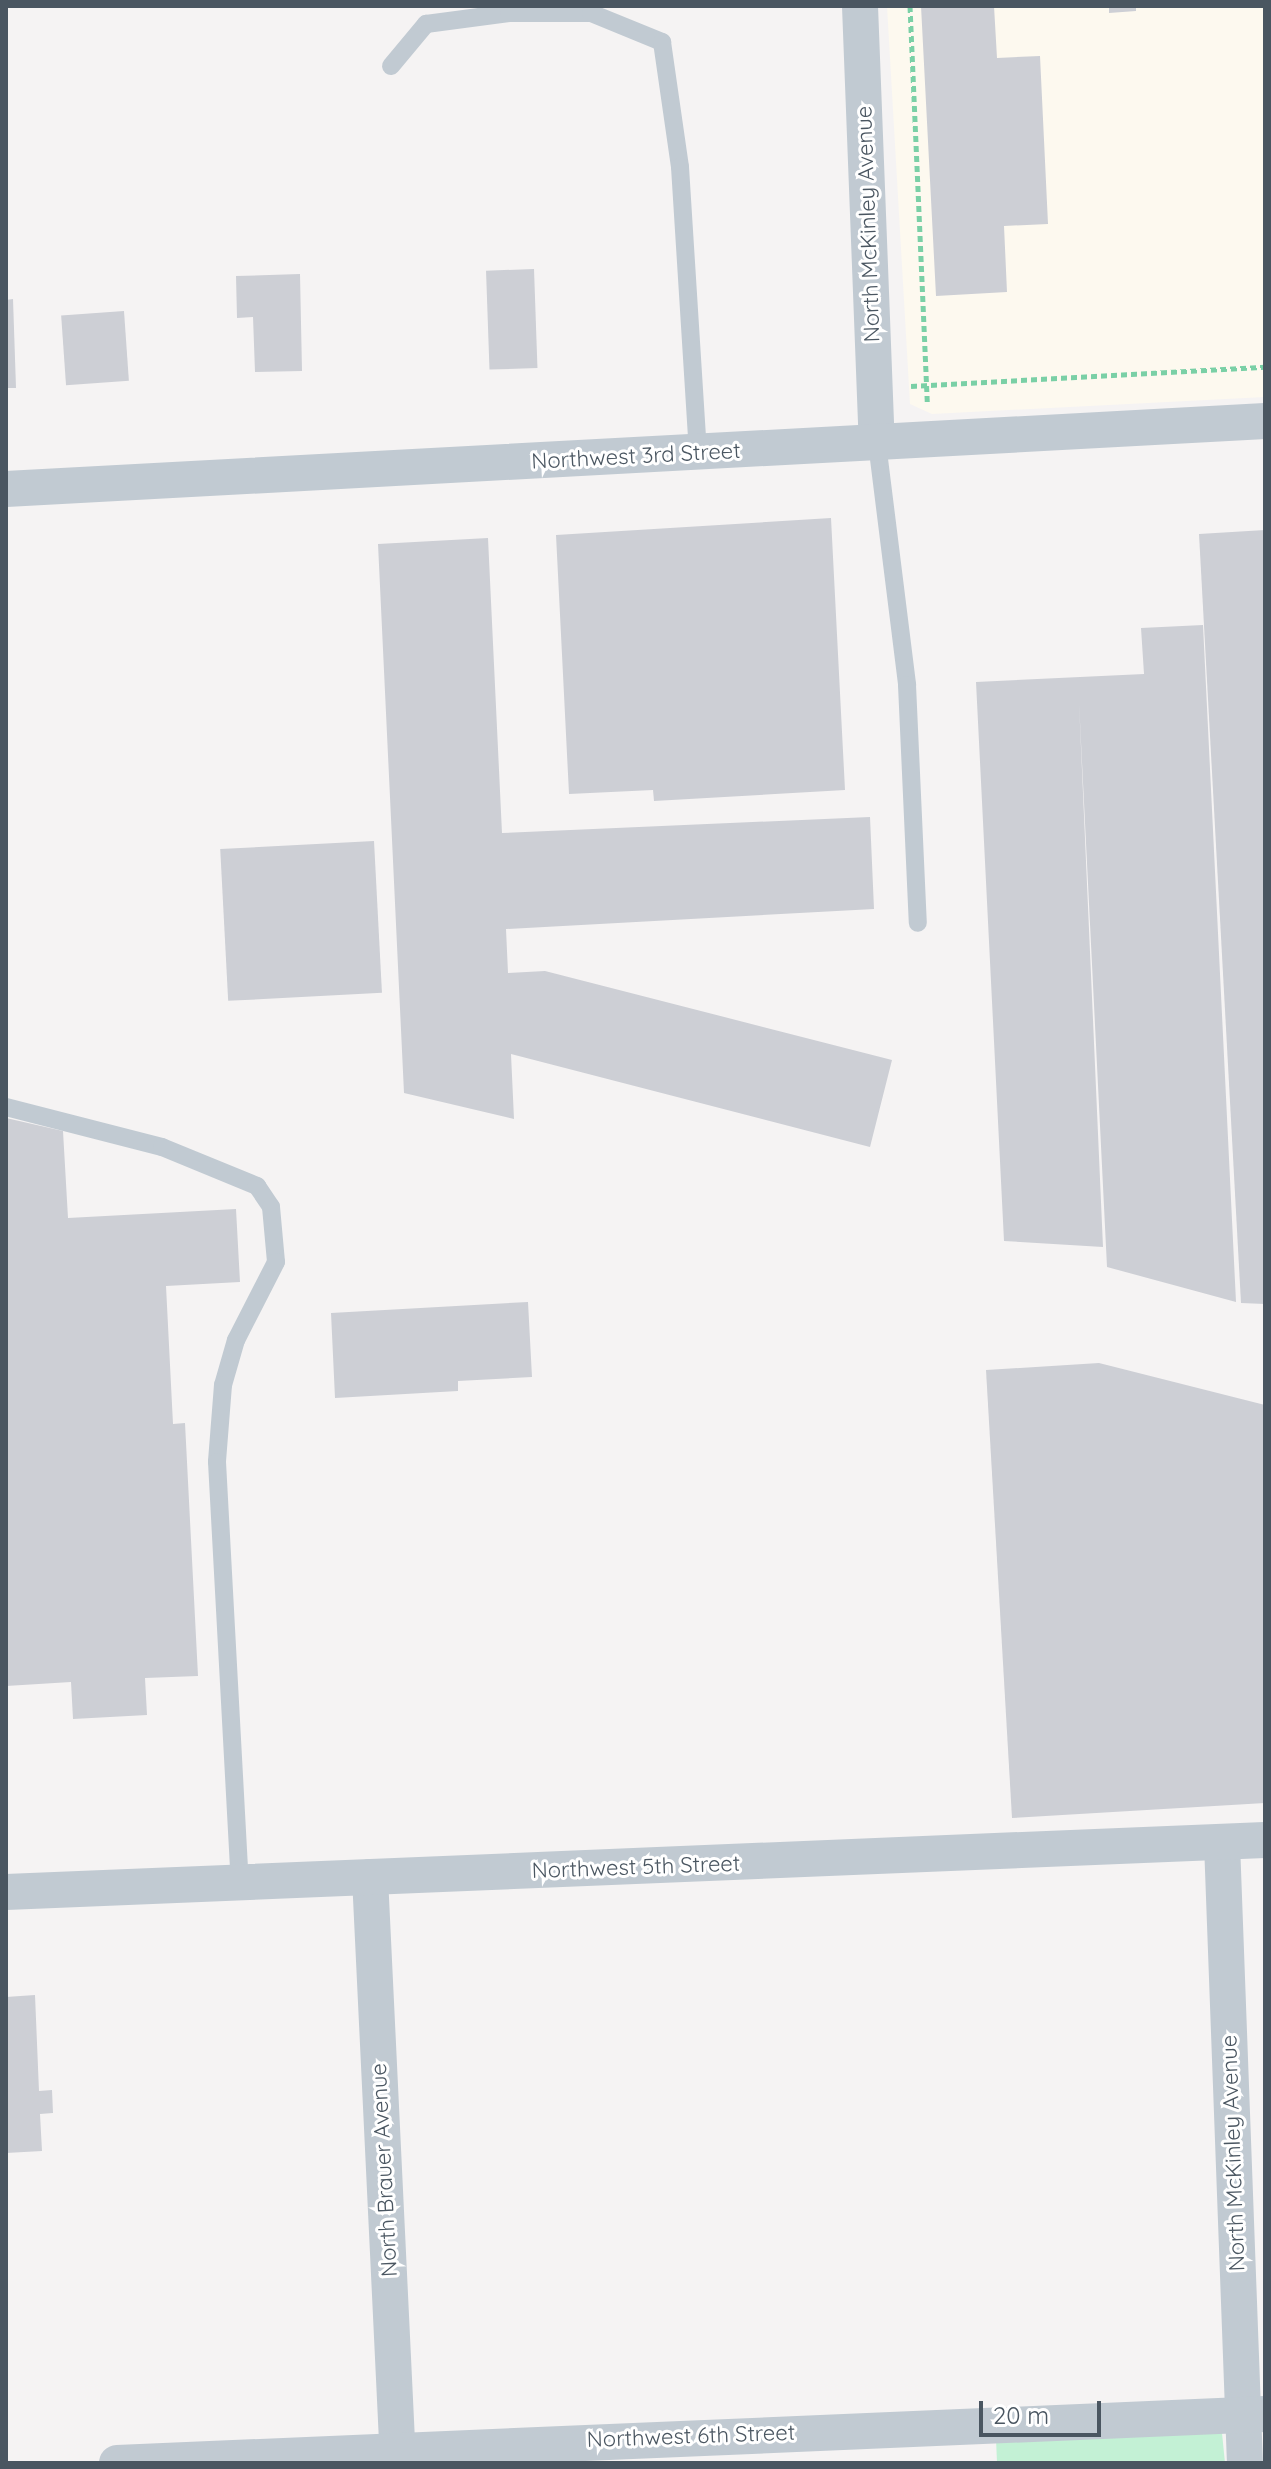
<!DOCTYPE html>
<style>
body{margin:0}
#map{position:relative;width:1271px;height:2469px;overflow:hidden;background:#f5f3f3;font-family:Quicksand,sans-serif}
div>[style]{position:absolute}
.commercial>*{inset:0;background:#fdf9ef}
.green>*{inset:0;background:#c3f1d5}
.building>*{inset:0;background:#cdcfd5;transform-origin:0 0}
.path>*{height:5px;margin-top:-2.5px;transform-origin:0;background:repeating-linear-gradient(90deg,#7ad0a6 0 6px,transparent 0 10px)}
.lane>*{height:18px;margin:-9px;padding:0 9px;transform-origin:9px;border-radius:9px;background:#c1cad2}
.street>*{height:36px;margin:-18px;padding:0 18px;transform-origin:18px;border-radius:18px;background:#c1cad2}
span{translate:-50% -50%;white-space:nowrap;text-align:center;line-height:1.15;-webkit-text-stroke:6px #fff;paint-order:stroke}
.street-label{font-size:22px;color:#4a5661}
.frame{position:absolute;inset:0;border:8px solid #4a5661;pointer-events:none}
.scale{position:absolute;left:979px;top:2401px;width:122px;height:36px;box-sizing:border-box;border:4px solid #4a5661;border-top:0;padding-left:10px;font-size:24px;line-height:28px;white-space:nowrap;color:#4a5661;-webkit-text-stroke:6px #fff;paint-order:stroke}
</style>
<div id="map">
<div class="commercial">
<i style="clip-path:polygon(887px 6px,1265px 6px,1265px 397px,932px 414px,910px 404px)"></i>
</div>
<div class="green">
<i style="clip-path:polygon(1222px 2433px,1225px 2463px,997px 2463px,996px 2438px)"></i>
</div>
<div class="building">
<i style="clip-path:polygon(921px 6px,994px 6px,997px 58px,1040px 56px,1048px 224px,1004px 226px,1007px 292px,936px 296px)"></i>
<i style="clip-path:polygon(1109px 6px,1136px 6px,1136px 11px,1109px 13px)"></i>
<i style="left:534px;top:269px;width:99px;height:48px;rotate:88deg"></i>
<i style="clip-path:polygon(300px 274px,302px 371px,255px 372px,253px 317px,237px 318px,236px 276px)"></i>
<i style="clip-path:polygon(13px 299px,16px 388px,6px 388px,6px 300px)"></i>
<i style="left:124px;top:311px;width:70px;height:63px;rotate:86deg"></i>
<i style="clip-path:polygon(831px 518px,845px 790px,654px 801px,653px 790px,569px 794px,556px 535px)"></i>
<i style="clip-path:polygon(1265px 530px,1265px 1304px,1241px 1303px,1199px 534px)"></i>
<i style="clip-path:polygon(488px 538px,502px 833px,870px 817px,874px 909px,506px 929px,508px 973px,545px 971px,892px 1060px,870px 1147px,511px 1054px,514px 1119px,404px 1093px,378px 544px)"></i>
<i style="clip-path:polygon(1203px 625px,1236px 1302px,1107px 1267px,1079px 702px,1103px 1247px,1004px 1241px,976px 682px,1144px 674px,1141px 628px)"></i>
<i style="left:374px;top:841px;width:152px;height:154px;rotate:87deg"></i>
<i style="clip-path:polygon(6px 1118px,63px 1131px,68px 1218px,236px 1209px,240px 1282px,166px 1286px,173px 1424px,185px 1423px,198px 1676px,145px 1678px,147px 1715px,73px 1719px,71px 1682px,6px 1686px)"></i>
<i style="clip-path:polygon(528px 1302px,532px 1377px,458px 1381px,458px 1391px,335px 1398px,331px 1313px)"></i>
<i style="clip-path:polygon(1099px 1363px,1265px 1405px,1265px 1803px,1012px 1818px,986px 1370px)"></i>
<i style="clip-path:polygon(35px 1995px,39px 2091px,52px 2090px,53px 2113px,40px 2114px,42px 2151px,6px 2153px,6px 1997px)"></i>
</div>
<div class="path">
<i style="left:910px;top:6px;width:397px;rotate:87.5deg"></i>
<i style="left:911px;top:386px;width:355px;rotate:-3.1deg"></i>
</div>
<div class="lane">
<i style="left:391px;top:66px;width:55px;rotate:-50.2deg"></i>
<i style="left:426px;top:24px;width:84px;rotate:-7.5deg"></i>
<i style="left:509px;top:13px;width:82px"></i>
<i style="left:591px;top:13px;width:77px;rotate:22.2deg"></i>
<i style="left:662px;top:42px;width:126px;rotate:81.8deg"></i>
<i style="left:680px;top:167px;width:286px;rotate:86.4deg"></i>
<i style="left:877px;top:443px;width:244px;rotate:82.9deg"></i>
<i style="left:907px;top:685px;width:238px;rotate:87.4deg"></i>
<i style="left:6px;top:1107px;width:161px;rotate:14.4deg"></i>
<i style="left:162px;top:1147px;width:103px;rotate:22.3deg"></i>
<i style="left:257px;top:1186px;width:25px;rotate:56deg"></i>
<i style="left:271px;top:1207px;width:55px;rotate:84.8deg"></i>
<i style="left:276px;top:1262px;width:88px;rotate:117.1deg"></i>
<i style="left:236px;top:1340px;width:47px;rotate:106.1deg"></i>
<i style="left:223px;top:1385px;width:77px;rotate:94.5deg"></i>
<i style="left:217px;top:1462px;width:422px;rotate:86.9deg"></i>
</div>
<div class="street">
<i style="left:860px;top:6px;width:437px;rotate:87.8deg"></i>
<i style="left:6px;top:489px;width:1261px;rotate:-3.09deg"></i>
<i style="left:1222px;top:1843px;width:620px;rotate:87.88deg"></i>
<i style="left:370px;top:1877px;width:587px;rotate:87.26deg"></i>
<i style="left:6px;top:1892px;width:1260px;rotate:-2.37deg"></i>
<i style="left:117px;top:2463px;width:1149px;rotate:-2.44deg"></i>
</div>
<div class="street-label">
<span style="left:868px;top:224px;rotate:-92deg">North McKinley Avenue</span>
<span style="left:636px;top:456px;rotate:-3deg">Northwest 3rd Street</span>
<span style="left:636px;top:1867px;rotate:-2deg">Northwest 5th Street</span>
<span style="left:1233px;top:2153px;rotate:-92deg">North McKinley Avenue</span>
<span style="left:384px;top:2170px;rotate:-93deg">North Brauer Avenue</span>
<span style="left:691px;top:2436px;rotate:-2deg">Northwest 6th Street</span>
</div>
<div class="frame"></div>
<div class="scale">20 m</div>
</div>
